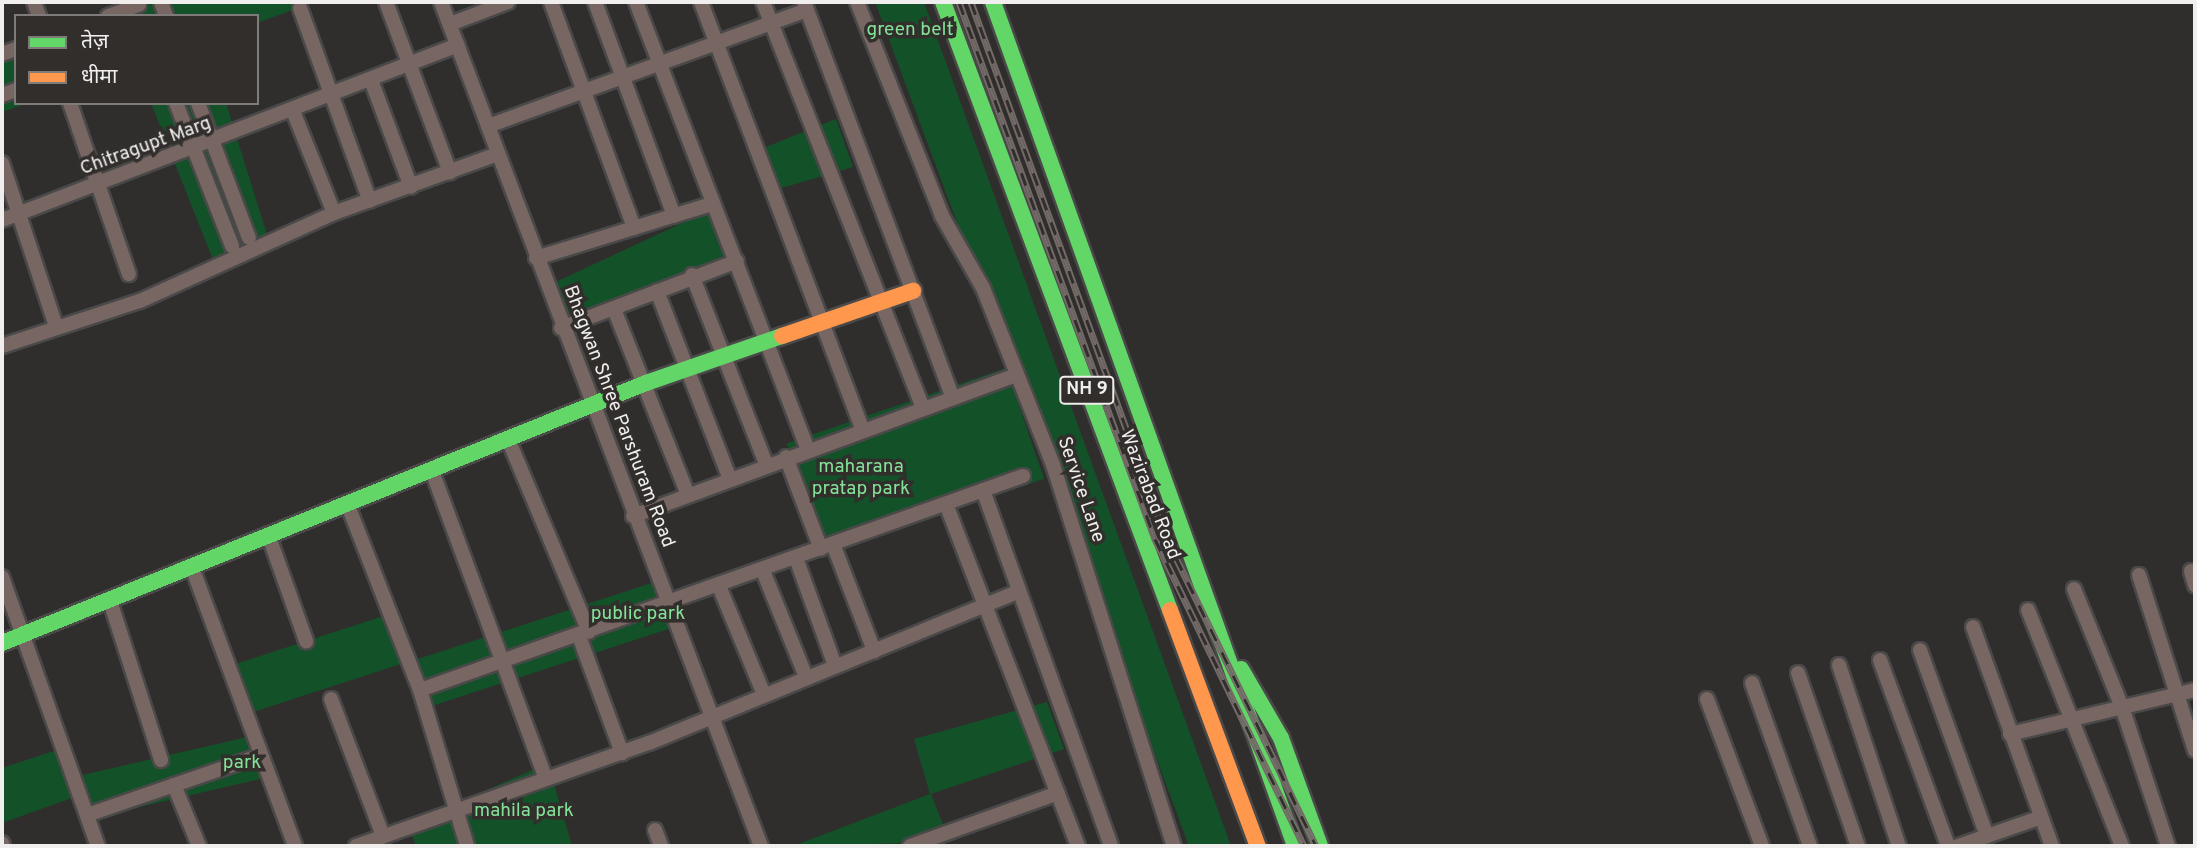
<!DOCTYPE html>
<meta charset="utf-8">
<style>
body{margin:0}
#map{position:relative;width:2197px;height:848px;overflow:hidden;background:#302e2d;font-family:Overpass,"Noto Sans Devanagari",sans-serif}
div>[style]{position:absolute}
.green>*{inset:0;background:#135128;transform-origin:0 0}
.roads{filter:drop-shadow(2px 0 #4a4949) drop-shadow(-2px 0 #4a4949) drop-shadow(0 2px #4a4949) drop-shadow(0 -2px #4a4949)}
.street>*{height:14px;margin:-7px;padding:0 7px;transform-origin:7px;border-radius:7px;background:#776662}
.fast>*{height:16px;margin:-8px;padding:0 8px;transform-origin:8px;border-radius:8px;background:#63d668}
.slow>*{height:16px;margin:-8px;padding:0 8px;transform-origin:8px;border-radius:8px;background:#ff974d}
.rail>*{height:7px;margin-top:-3.5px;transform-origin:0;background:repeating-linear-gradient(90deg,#312e2c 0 13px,#736a68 0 26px);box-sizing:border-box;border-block:2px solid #736a68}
span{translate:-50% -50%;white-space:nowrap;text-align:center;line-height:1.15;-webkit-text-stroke:7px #312e2c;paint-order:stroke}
.shield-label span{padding:2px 5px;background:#312e2c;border:2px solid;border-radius:5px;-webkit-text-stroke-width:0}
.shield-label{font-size:18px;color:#f1efee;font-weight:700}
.park-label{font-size:19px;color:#84e298}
.street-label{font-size:19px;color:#f1efee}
.frame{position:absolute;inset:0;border:4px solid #f1efee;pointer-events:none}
.legend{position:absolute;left:14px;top:14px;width:245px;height:91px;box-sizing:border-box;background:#312e2c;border:2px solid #7e7b7a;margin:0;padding:9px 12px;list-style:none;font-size:21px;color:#f1efee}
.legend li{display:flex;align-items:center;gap:14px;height:35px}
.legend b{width:35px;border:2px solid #7e7b7a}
</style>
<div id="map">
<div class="green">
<i style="clip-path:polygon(114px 2px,314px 2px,257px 23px,257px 16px,119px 16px)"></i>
<i style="clip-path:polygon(875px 2px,924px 2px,1231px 846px,1189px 846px)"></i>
<i style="clip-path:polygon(16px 50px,16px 103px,28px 103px,2px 112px,2px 55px)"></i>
<i style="clip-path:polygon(151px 103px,226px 103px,269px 241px,215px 265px)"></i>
<i style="clip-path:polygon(836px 119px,853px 167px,772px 191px,758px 150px)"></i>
<i style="left:710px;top:210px;width:47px;height:172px;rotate:65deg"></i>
<i style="left:1006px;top:368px;width:117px;height:232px;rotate:71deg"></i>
<i style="left:664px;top:579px;width:49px;height:260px;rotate:72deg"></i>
<i style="left:399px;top:611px;width:51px;height:173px;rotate:72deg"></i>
<i style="clip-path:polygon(1047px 702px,1064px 749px,931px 794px,950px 842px,793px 846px,930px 794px,914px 739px)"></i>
<i style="left:260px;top:734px;width:44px;height:182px;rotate:77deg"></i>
<i style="clip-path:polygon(63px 748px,80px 795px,2px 823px,2px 768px)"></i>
<i style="clip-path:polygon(548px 763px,572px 846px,416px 846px,408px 825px)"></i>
</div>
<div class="roads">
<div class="street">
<i style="left:34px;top:2px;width:15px;rotate:70deg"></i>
<i style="left:161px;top:2px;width:15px;rotate:70deg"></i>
<i style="left:386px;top:2px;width:182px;rotate:69.4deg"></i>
<i style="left:441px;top:2px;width:903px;rotate:69.24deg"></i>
<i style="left:551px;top:2px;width:241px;rotate:69.8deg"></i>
<i style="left:595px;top:2px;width:228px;rotate:69.7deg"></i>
<i style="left:636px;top:2px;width:478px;rotate:69deg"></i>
<i style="left:701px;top:2px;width:454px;rotate:69.3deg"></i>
<i style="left:763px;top:2px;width:434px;rotate:68.5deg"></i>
<i style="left:804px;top:2px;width:421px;rotate:69.4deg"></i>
<i style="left:857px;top:2px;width:230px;rotate:68.3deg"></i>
<i style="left:942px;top:216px;width:83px;rotate:60.3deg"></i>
<i style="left:983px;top:288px;width:190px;rotate:68.4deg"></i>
<i style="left:1053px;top:465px;width:400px;rotate:72.4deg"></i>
<i style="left:300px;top:8px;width:205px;rotate:70.1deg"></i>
<i style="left:108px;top:16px;width:33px;rotate:-20deg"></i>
<i style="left:450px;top:24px;width:62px;rotate:-20.8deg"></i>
<i style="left:2px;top:54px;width:15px;rotate:-20deg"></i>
<i style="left:371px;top:80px;width:114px;rotate:69.5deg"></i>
<i style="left:2px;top:95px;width:15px;rotate:-20deg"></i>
<i style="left:70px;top:103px;width:181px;rotate:71deg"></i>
<i style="left:176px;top:103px;width:154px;rotate:68.6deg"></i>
<i style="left:198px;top:103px;width:144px;rotate:69.3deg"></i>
<i style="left:293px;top:111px;width:110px;rotate:68.1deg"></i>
<i style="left:488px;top:126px;width:339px;rotate:-20deg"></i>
<i style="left:2px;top:163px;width:172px;rotate:71.7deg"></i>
<i style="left:2px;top:220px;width:488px;rotate:-21deg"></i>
<i style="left:536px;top:258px;width:183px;rotate:-17.1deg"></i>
<i style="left:692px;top:275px;width:203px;rotate:68.6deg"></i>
<i style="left:657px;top:291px;width:202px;rotate:68.8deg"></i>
<i style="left:614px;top:309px;width:200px;rotate:68.3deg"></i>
<i style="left:561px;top:328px;width:188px;rotate:-20.8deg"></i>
<i style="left:2px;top:346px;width:145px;rotate:-18.1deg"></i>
<i style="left:140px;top:301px;width:213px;rotate:-24.4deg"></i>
<i style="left:334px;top:213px;width:174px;rotate:-19.8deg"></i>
<i style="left:508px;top:439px;width:209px;rotate:67.2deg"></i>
<i style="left:786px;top:457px;width:98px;rotate:69.2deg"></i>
<i style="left:432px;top:471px;width:328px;rotate:69.7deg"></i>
<i style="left:983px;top:490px;width:378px;rotate:70.2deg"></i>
<i style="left:347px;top:503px;width:201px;rotate:68.7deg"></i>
<i style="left:420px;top:690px;width:163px;rotate:73.2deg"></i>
<i style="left:946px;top:504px;width:367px;rotate:68.9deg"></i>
<i style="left:633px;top:516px;width:409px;rotate:-20.2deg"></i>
<i style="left:268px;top:534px;width:114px;rotate:70.4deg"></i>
<i style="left:833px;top:544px;width:115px;rotate:69deg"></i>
<i style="left:796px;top:558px;width:115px;rotate:70.1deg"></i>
<i style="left:193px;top:570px;width:294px;rotate:69.7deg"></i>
<i style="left:763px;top:571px;width:114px;rotate:67.9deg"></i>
<i style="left:2191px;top:571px;width:15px;rotate:74deg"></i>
<i style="left:2139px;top:575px;width:184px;rotate:72.3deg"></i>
<i style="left:2px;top:577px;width:286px;rotate:70.4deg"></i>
<i style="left:719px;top:586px;width:115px;rotate:67.5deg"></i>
<i style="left:2074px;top:589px;width:127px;rotate:67.9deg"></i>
<i style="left:2122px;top:707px;width:146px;rotate:71.7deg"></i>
<i style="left:111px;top:604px;width:164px;rotate:72.2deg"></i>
<i style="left:2028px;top:610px;width:254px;rotate:68.3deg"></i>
<i style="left:1973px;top:627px;width:233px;rotate:70.2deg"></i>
<i style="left:579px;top:636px;width:125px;rotate:69.8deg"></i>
<i style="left:1920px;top:650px;width:198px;rotate:70.2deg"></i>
<i style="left:1880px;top:660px;width:198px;rotate:69.9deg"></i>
<i style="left:1839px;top:665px;width:191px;rotate:71.7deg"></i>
<i style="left:1798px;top:673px;width:183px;rotate:70.9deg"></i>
<i style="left:1752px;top:683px;width:173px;rotate:70.4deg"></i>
<i style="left:420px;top:690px;width:640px;rotate:-19.54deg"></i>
<i style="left:331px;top:699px;width:147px;rotate:69.2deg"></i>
<i style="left:1707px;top:699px;width:157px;rotate:69.5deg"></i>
<i style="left:2010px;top:734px;width:190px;rotate:-13.4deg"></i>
<i style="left:174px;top:785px;width:66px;rotate:67.7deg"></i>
<i style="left:87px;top:815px;width:181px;rotate:-19deg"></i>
<i style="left:655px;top:830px;width:17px;rotate:69deg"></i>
<i style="left:2px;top:843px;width:3px;rotate:72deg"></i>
<i style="left:356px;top:846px;width:311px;rotate:-19.4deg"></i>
<i style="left:649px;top:743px;width:400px;rotate:-22.3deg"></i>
<i style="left:910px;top:846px;width:157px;rotate:-19.7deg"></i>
<i style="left:1958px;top:846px;width:86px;rotate:-19.1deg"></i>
</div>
<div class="fast">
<i style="left:943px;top:2px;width:649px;rotate:69.53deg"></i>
<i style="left:993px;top:2px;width:896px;rotate:70.31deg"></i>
<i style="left:2px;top:643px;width:695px;rotate:-21.99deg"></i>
<i style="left:646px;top:383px;width:144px;rotate:-19.1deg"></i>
<i style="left:1241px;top:669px;width:80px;rotate:59.9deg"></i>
<i style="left:1281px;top:738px;width:115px;rotate:70.1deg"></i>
</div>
<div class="slow">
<i style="left:782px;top:336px;width:139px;rotate:-19deg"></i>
<i style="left:1170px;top:610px;width:252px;rotate:69.6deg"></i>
</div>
</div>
<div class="rail">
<i style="left:959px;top:2px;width:572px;rotate:69.95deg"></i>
<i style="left:1155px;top:539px;width:341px;rotate:64.1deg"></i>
<i style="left:971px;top:2px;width:567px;rotate:70deg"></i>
<i style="left:1165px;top:535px;width:346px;rotate:64.1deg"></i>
</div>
<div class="shield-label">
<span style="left:1087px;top:390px">NH 9</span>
</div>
<div class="park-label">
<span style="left:910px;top:31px">green belt</span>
<span style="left:861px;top:479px">maharana<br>pratap park</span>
<span style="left:638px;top:615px">public park</span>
<span style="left:242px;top:764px">park</span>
<span style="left:524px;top:812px">mahila park</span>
</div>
<div class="street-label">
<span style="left:146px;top:147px;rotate:-20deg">Chitragupt Marg</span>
<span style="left:618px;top:417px;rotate:69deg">Bhagwan Shree Parshuram Road</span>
<span style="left:1080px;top:490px;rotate:71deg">Service Lane</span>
<span style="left:1149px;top:495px;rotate:69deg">Wazirabad Road</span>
</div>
<div class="frame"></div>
<ul class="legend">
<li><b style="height:9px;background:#63d668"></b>तेज़</li>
<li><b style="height:9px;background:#ff974d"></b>धीमा</li>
</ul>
</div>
